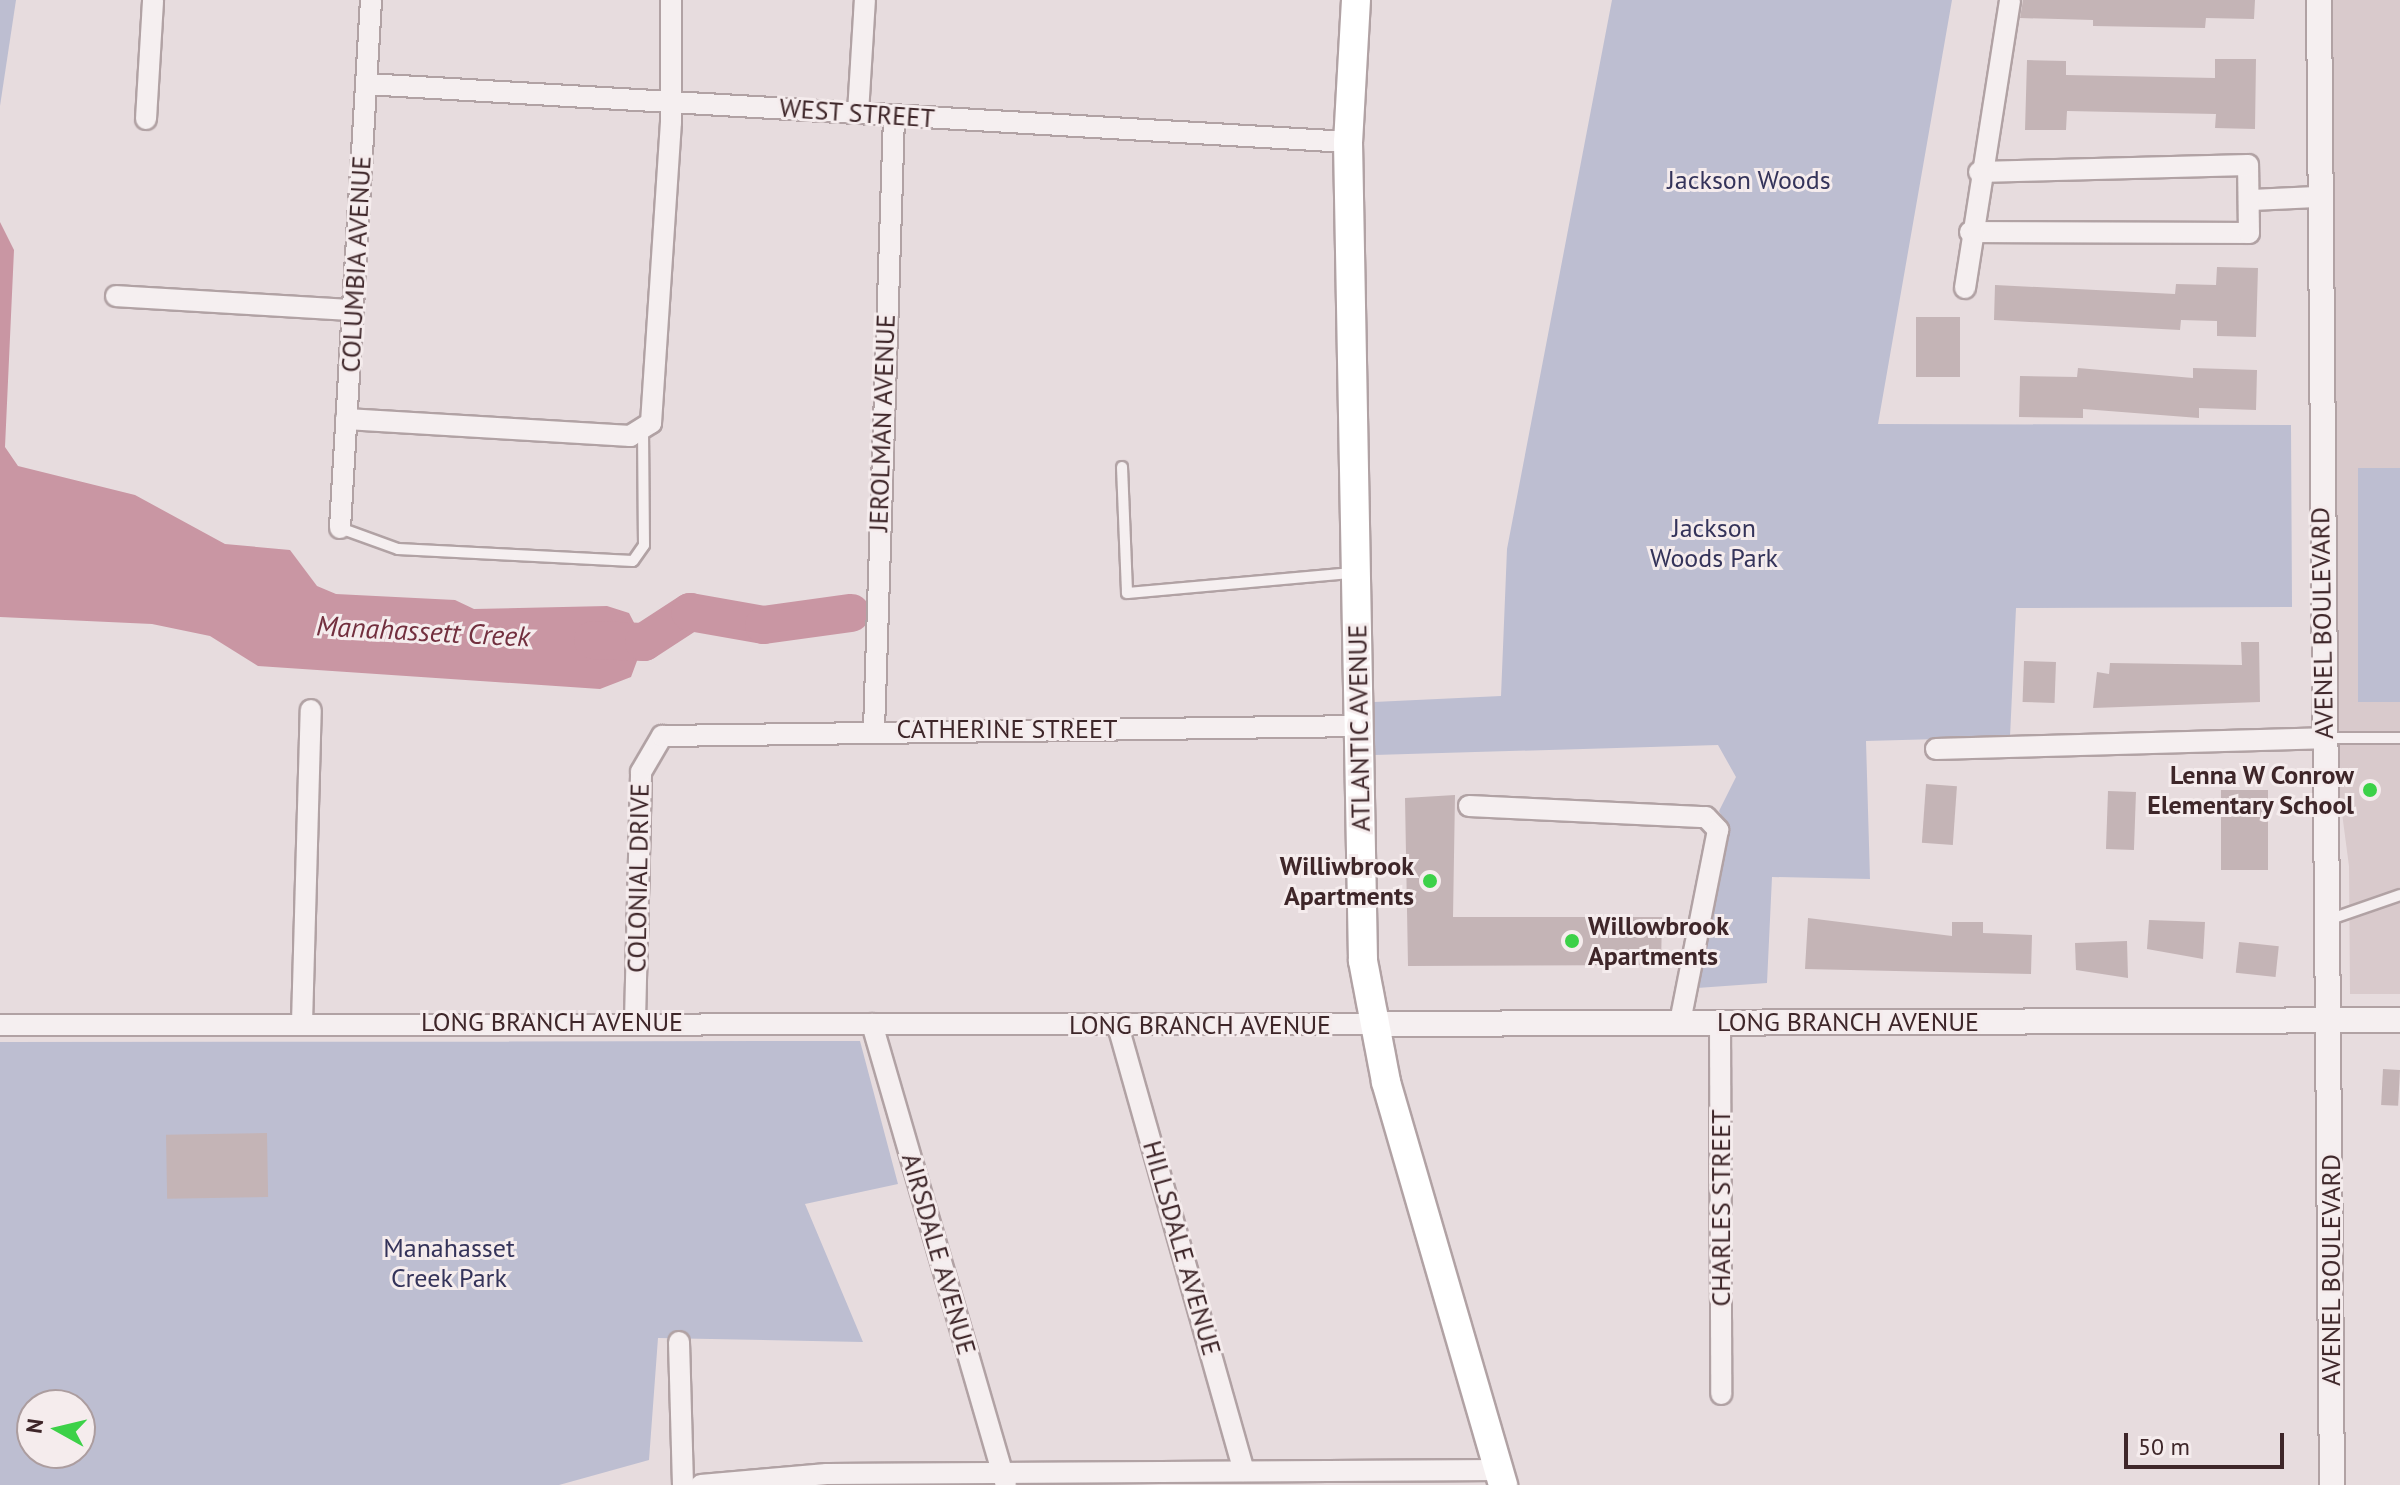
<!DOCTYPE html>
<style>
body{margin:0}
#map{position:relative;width:2400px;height:1485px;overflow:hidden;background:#e7dcde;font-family:"PT Sans",sans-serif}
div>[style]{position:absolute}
.built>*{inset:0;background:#d9cacc}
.green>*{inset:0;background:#bdbed1;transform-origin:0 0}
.water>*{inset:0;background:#c996a3}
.river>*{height:38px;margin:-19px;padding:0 19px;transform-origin:19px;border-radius:19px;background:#c996a3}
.building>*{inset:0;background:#c4b4b6;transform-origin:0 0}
.roads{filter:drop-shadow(2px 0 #b1a2a4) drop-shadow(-2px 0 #b1a2a4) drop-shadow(0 2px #b1a2a4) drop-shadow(0 -2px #b1a2a4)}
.service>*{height:10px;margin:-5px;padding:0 5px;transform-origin:5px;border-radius:5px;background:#f5eff0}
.minor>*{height:20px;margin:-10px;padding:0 10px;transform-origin:10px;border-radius:10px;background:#f5eff0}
.tertiary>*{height:24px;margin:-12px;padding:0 12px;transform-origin:12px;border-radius:12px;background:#f5eff0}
.secondary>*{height:28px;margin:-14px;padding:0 14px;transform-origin:14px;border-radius:14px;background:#fff}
.dots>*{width:22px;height:22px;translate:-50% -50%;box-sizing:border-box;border:4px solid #f5eced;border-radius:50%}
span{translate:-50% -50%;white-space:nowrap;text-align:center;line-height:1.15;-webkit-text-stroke:6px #f5eced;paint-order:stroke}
.street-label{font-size:26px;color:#3e2629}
.park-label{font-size:26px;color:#34335a}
.poi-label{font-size:26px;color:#3e2629;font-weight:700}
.right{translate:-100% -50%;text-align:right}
.left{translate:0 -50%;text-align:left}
.water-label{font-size:28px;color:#722f3e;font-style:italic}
.north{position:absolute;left:16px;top:1389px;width:80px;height:80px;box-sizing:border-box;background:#f5eced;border:2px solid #ac9d9f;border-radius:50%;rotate:278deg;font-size:22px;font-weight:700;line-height:32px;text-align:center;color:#3e2629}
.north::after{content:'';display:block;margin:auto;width:28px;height:36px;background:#3cd148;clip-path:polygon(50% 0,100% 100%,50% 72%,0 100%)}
.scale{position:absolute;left:2124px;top:1433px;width:160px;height:36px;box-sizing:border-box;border:4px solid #3e2629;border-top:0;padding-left:10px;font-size:24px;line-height:28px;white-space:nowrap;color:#3e2629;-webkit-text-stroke:6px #f5eced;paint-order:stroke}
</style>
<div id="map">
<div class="built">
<i style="clip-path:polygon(2327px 0,2400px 0,2400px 994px,2350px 994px,2349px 866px,2329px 715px)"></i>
</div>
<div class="green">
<i style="clip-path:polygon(0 0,16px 0,0 106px)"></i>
<i style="clip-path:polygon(1612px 0,1952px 0,1878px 424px,2291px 425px,2292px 607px,2016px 608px,2010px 737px,1866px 741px,1870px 879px,1772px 877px,1767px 983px,1697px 988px,1730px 831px,1719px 811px,1736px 777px,1718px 745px,1374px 755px,1374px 702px,1501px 696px,1507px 549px)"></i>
<i style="left:2358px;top:468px;width:42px;height:234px"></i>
<i style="clip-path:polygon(evenodd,860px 1041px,898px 1184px,805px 1204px,863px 1342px,658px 1338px,649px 1460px,559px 1485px,0 1485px,0 1042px,860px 1041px,32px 1405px,80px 1405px,80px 1453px,32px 1453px,32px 1405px)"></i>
</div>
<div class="water">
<i style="clip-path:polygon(0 222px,14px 250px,5px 447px,18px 466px,135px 495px,225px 544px,290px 550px,317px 586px,336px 594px,455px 600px,474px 609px,607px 606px,629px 613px,644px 642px,631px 677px,600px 689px,258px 666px,210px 636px,152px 624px,0 617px)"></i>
</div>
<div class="river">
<i style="left:593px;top:640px;width:51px;rotate:2.2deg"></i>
<i style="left:644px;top:642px;width:55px;rotate:-33.1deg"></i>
<i style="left:690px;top:612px;width:75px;rotate:10deg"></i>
<i style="left:764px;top:625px;width:88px;rotate:-7.9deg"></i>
</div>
<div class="building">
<i style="clip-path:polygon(2023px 0,2255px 0,2254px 19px,2206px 18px,2205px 28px,2093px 26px,2093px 20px,2020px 18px)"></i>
<i style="clip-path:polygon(2215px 59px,2256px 59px,2255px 129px,2215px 128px,2216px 114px,2067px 111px,2066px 130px,2025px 130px,2027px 60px,2066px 61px,2066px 75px,2215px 78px)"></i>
<i style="clip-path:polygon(2217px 267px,2258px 268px,2256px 337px,2217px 336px,2217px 321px,2181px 320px,2180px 330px,1994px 320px,1995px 285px,2175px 294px,2176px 284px,2216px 285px)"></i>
<i style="left:1916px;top:317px;width:44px;height:60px"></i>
<i style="clip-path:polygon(2078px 368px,2193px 378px,2193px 368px,2257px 370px,2256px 410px,2199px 408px,2199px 418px,2083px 409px,2083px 418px,2019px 417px,2020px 376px,2077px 377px)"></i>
<i style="clip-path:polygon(2241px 642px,2259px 642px,2260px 702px,2093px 708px,2097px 672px,2109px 674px,2110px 663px,2242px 665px)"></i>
<i style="left:2024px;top:661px;width:32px;height:41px;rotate:2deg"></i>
<i style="left:1926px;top:784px;width:31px;height:59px;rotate:4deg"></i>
<i style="left:2221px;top:790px;width:47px;height:80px"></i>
<i style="left:2108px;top:791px;width:28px;height:58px;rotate:2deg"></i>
<i style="clip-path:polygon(1455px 795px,1453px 917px,1662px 917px,1661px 965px,1408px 966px,1405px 798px)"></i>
<i style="clip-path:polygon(1808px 918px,1952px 936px,1952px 922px,1983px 922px,1983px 933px,2032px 935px,2031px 974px,1805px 969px)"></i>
<i style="clip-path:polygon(2149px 920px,2205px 922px,2203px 959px,2147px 949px)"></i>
<i style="clip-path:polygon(2127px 941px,2128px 978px,2076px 970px,2075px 943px)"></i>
<i style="left:2239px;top:942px;width:40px;height:31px;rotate:6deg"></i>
<i style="left:2383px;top:1069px;width:17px;height:36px;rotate:3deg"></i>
<i style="left:267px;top:1133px;width:64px;height:101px;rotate:89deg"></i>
</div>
<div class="roads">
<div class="service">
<i style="left:1122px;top:467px;width:126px;rotate:87.7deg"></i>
<i style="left:1127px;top:593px;width:227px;rotate:-5.1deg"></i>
<i style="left:340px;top:528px;width:62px;rotate:19.9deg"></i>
<i style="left:398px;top:549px;width:235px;rotate:2.9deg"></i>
<i style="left:633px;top:561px;width:19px;rotate:-55deg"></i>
<i style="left:644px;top:545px;width:113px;rotate:-90.5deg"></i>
<i style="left:2326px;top:738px;width:74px"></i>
<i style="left:2328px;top:920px;width:76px;rotate:-19.1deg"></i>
</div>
<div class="minor">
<i style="left:366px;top:84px;width:984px;rotate:3.38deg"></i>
<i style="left:858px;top:113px;width:113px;rotate:-86.5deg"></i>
<i style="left:146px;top:119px;width:119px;rotate:-86.6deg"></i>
<i style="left:2251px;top:200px;width:66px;rotate:-2.6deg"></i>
<i style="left:1970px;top:232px;width:279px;rotate:0.2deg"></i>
<i style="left:2249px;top:233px;width:68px;rotate:-90.8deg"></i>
<i style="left:2248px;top:165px;width:269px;rotate:178.5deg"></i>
<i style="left:1965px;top:288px;width:291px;rotate:-81.1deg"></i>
<i style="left:116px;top:296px;width:237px;rotate:3.4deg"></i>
<i style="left:346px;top:419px;width:285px;rotate:3.4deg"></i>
<i style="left:630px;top:436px;width:25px;rotate:-32deg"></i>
<i style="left:651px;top:423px;width:302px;rotate:-86.2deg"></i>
<i style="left:671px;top:122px;width:122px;rotate:-90deg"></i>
<i style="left:340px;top:528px;width:529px;rotate:-86.64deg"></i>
<i style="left:874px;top:730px;width:614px;rotate:-88.13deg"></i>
<i style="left:1936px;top:749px;width:387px;rotate:-1.6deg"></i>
<i style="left:1469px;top:806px;width:237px;rotate:2.7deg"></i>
<i style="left:1706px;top:817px;width:18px;rotate:47deg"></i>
<i style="left:1718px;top:830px;width:196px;rotate:101.2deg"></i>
<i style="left:635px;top:1021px;width:249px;rotate:-88.6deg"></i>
<i style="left:641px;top:772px;width:42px;rotate:-59.7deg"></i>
<i style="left:662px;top:736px;width:697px;rotate:-0.82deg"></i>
<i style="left:1720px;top:1022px;width:372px;rotate:89.8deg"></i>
<i style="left:302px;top:1023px;width:313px;rotate:-88.4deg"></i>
<i style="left:872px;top:1024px;width:480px;rotate:73.8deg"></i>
<i style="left:0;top:1025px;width:1375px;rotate:-0.04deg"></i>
<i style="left:1118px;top:1026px;width:462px;rotate:74.2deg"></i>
<i style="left:679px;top:1342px;width:143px;rotate:88.4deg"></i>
<i style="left:701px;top:1485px;width:126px;rotate:-5deg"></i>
<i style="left:827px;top:1474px;width:672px;rotate:-0.34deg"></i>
</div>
<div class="tertiary">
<i style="left:2319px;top:0;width:1485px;rotate:89.5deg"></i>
<i style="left:1375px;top:1024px;width:1025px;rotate:-0.22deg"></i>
</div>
<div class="secondary">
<i style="left:1356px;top:0;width:142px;rotate:93.2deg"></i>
<i style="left:1348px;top:142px;width:819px;rotate:88.95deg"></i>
<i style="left:1363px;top:961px;width:123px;rotate:79.2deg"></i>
<i style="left:1386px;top:1082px;width:420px;rotate:73.8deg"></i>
</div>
</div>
<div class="dots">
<i style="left:2370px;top:790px;background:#3cd148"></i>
<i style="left:1430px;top:881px;background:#3cd148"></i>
<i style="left:1572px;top:941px;background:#3cd148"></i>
</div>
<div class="street-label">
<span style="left:857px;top:113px;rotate:4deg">WEST STREET</span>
<span style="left:356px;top:264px;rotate:-87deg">COLUMBIA AVENUE</span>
<span style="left:882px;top:423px;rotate:-88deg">JEROLMAN AVENUE</span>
<span style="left:2322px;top:623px;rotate:-91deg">AVENEL BOULEVARD</span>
<span style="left:1359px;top:728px;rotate:-91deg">ATLANTIC AVENUE</span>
<span style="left:1007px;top:729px">CATHERINE STREET</span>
<span style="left:638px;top:878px;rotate:-89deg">COLONIAL DRIVE</span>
<span style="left:552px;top:1022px">LONG BRANCH AVENUE</span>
<span style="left:1848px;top:1022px">LONG BRANCH AVENUE</span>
<span style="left:1200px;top:1025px">LONG BRANCH AVENUE</span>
<span style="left:1721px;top:1208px;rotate:-90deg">CHARLES STREET</span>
<span style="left:1182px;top:1248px;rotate:74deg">HILLSDALE AVENUE</span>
<span style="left:939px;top:1254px;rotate:74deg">AIRSDALE AVENUE</span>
<span style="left:2331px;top:1270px;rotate:-90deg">AVENEL BOULEVARD</span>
</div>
<div class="park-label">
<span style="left:1749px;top:180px">Jackson Woods</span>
<span style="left:1714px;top:543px">Jackson<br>Woods Park</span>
<span style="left:449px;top:1263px">Manahasset<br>Creek Park</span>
</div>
<div class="poi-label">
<span class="right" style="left:2354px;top:790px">Lenna W Conrow<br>Elementary School</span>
<span class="right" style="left:1414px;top:881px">Williwbrook<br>Apartments</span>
<span class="left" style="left:1588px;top:941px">Willowbrook<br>Apartments</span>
</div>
<div class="water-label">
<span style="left:423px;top:631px;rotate:3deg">Manahassett Creek</span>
</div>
<div class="north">N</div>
<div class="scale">50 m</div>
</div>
